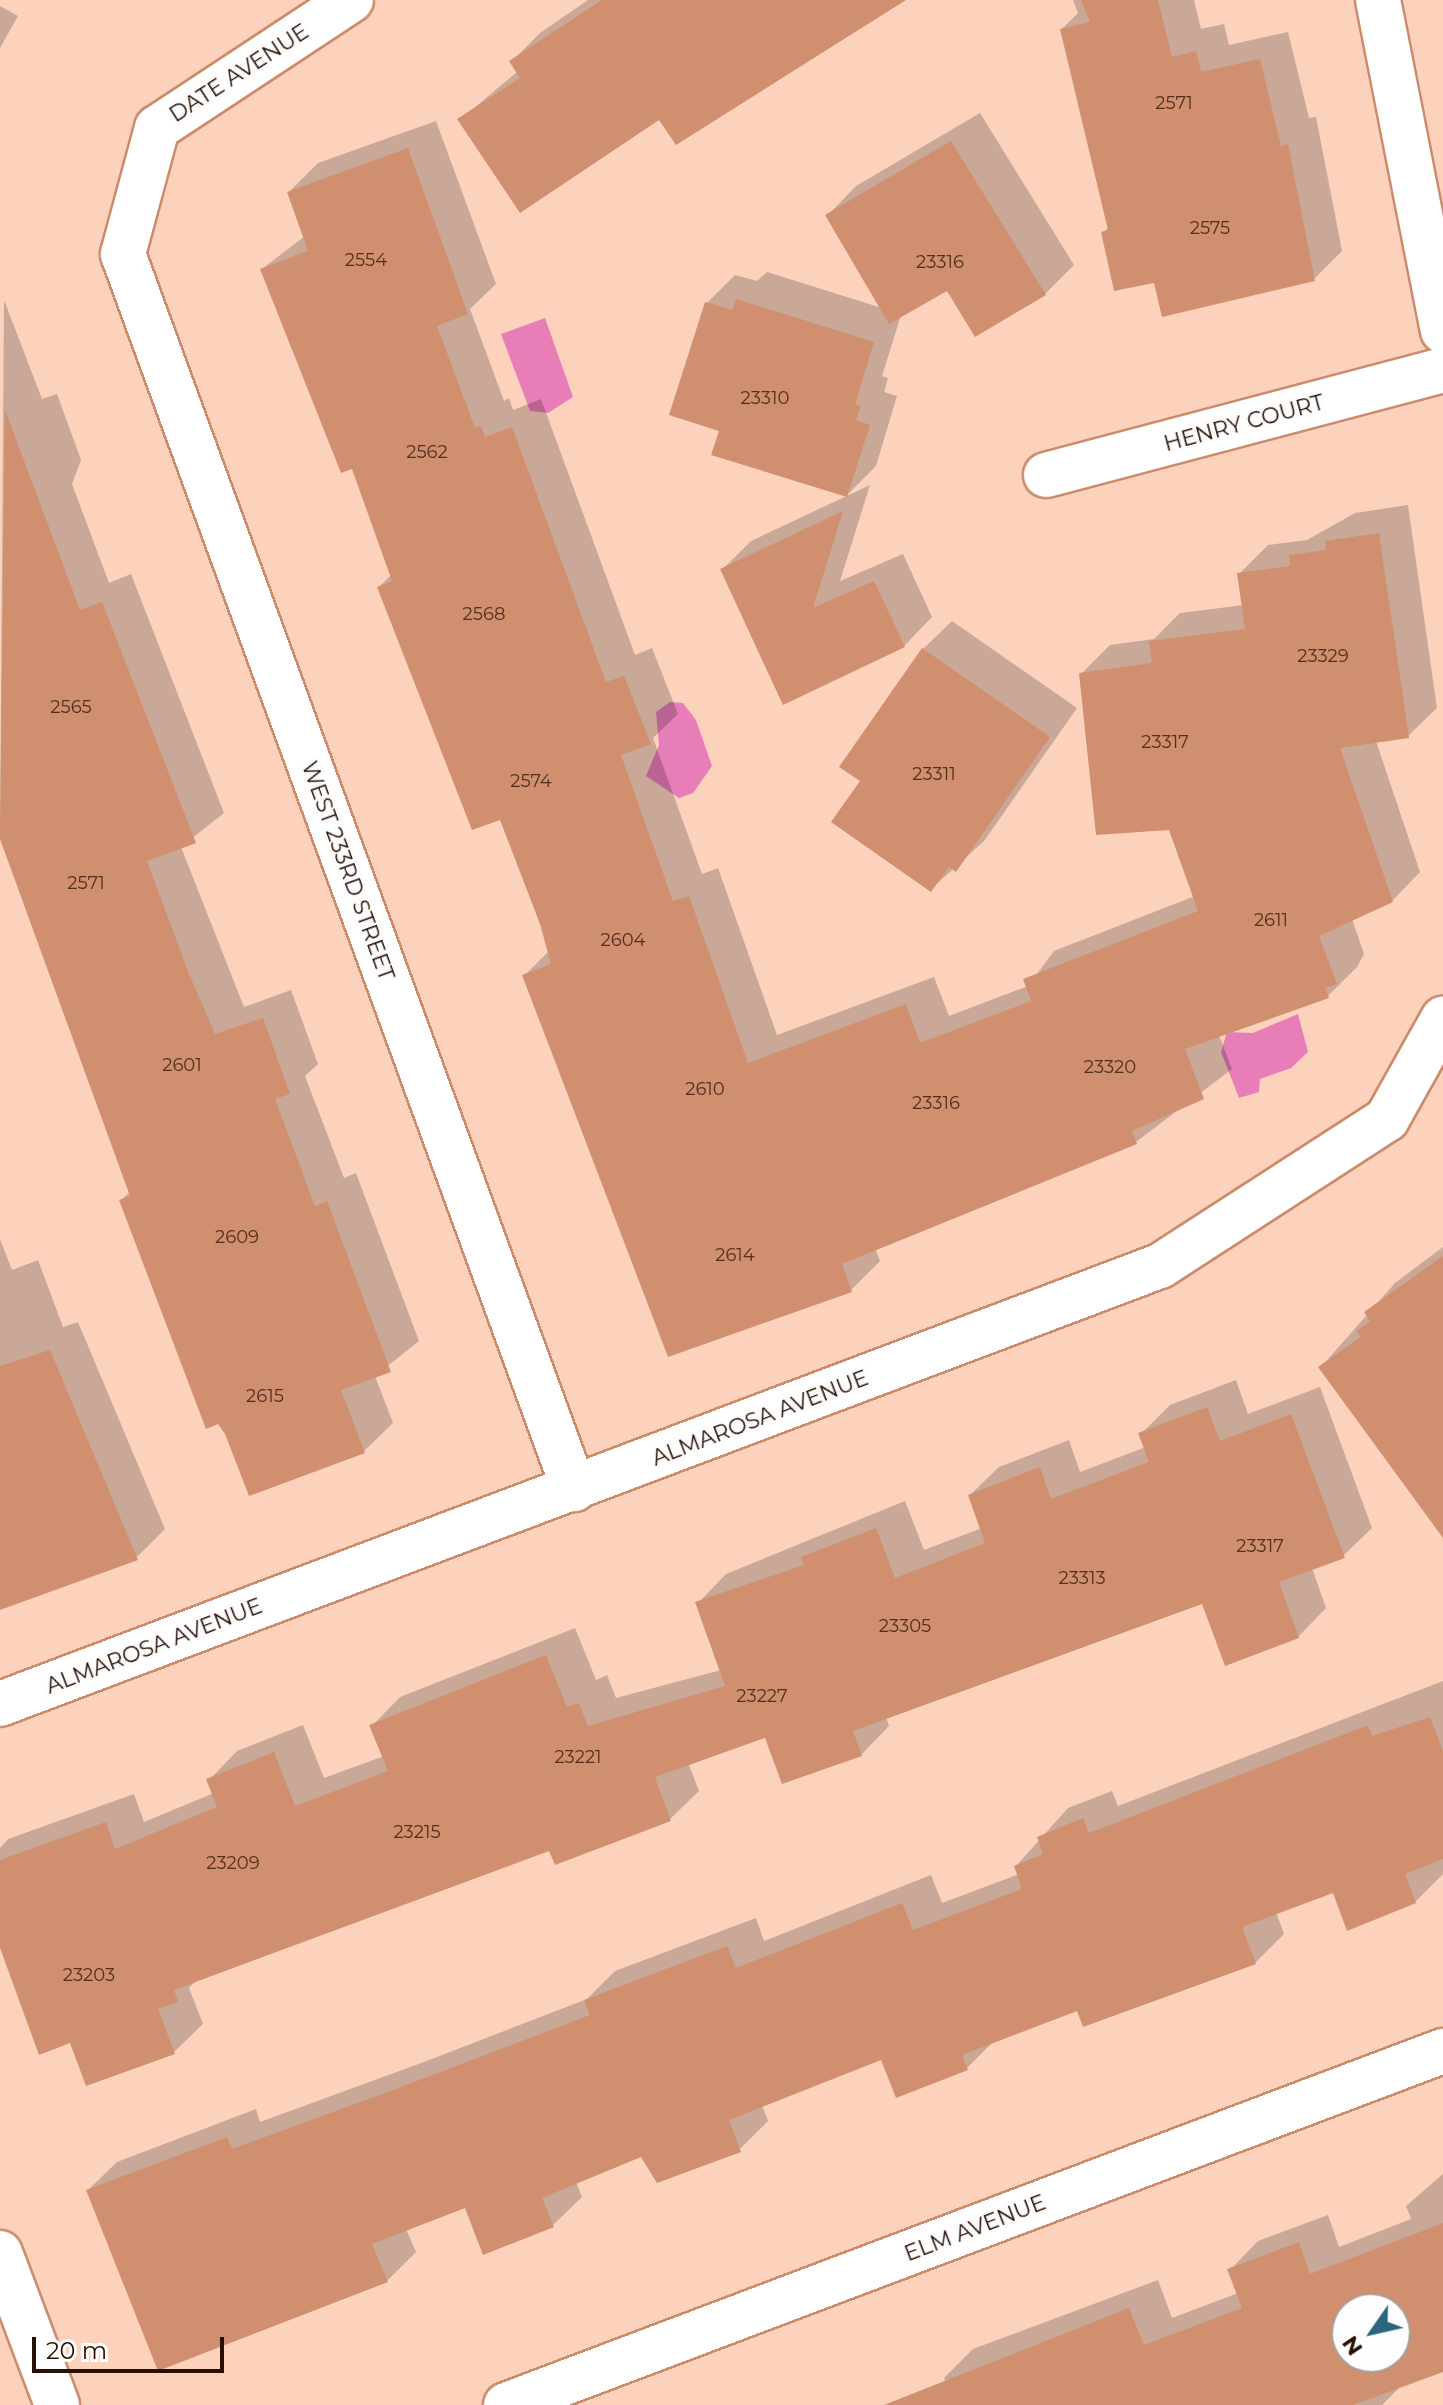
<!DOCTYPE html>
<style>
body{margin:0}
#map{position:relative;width:1443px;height:2405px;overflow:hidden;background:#fcd2bd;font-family:Montserrat,sans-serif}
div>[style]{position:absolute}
.water>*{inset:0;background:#e87eb8}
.shadow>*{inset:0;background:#0003}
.building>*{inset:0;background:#d08f6e}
.roads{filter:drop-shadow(2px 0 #cd8b6b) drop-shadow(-2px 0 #cd8b6b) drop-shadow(0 2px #cd8b6b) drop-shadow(0 -2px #cd8b6b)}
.minor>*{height:44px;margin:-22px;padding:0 22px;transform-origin:22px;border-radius:22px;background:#fff}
span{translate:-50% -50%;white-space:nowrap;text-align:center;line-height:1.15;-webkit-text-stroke:8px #fdfdfd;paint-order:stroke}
.number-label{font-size:18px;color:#53301e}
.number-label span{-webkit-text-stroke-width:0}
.street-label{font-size:22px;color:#291004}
.north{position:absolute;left:1331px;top:2293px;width:80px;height:80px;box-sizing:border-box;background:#fdfdfd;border:2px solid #a89e99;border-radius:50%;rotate:236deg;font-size:22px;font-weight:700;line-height:32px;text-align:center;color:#291004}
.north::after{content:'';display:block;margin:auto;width:28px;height:36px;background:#2a667e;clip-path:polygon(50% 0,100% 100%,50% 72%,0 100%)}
.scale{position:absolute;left:32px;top:2337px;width:192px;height:36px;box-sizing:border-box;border:4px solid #291004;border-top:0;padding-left:10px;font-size:24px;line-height:28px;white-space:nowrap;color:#291004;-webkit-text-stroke:6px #fdfdfd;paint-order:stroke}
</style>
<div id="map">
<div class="water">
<i style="clip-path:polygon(545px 318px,573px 397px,548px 413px,530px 411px,501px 334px)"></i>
<i style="clip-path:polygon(670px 702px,683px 703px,696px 720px,712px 766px,693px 793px,679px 798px,646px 776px,659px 745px,656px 712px)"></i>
<i style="clip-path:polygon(1298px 1014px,1308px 1052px,1291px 1068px,1260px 1079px,1259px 1092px,1239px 1098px,1221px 1052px,1227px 1032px,1253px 1033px)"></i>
</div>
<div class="shadow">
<i style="clip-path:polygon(588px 0,902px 0,659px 117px,460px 120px,518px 71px,512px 61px,540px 33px)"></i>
<i style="clip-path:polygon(1073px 0,1194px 0,1201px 29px,1224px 24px,1229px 45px,1288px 32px,1309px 118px,1316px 117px,1342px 251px,1314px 279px,1156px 280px,1103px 233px,1109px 227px,1062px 29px,1078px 13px)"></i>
<i style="clip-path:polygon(0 6px,18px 16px,0 48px)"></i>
<i style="clip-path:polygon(980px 113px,1074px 265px,1045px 294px,948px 288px,901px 315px,882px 376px,888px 378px,884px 392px,897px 396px,876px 466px,847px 495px,721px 430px,707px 303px,735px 275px,757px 281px,767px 272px,882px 308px,828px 215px,856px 186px)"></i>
<i style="clip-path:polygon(436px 121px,496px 284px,470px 309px,504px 401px,509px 398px,513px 410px,541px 399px,635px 655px,652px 648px,678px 714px,653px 738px,702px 874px,718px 868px,777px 1035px,934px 977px,949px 1016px,1028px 986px,1054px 951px,1195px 896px,1170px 828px,1081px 674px,1110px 645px,1154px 639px,1180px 613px,1244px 605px,1239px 574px,1268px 545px,1307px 540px,1355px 513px,1408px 505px,1437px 708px,1408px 736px,1376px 741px,1420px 872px,1392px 901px,1352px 919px,1364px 954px,1357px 967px,1328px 996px,1219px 1035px,1232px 1069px,1136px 1142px,875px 1248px,880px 1261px,851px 1290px,524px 976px,549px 951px,542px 923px,501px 817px,379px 587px,392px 574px,353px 466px,262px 269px,305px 236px,289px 192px,318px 163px)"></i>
<i style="clip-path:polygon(4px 300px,42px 399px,57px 394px,81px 460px,72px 484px,109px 583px,131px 574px,224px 813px,181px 847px,244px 1007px,291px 990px,318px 1064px,305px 1076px,344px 1178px,356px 1173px,419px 1341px,375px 1376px,393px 1423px,364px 1451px,227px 1434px,121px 1200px,131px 1191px,0 831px)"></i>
<i style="clip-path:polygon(870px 485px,840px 581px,903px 554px,932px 617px,904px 646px,784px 702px,722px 570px,751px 541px)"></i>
<i style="clip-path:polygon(952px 621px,1077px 708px,984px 841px,931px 889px,863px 781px,923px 649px)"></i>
<i style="clip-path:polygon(0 1239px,12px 1270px,38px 1260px,63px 1327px,78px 1322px,165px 1529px,136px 1558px,0 1608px)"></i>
<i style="clip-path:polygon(1443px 1247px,1443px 1490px,1321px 1367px,1395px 1283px)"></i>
<i style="clip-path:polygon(1236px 1380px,1248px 1414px,1320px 1387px,1372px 1528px,1343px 1556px,1312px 1568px,1326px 1608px,1298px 1637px,1203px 1601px,886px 1717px,889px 1726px,861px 1755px,766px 1736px,689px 1765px,699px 1791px,670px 1819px,551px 1848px,198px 1979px,189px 1988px,203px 2024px,174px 2052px,72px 2041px,0 1930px,0 1848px,8px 1839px,134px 1794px,144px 1822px,214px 1793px,209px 1780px,237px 1751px,303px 1725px,324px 1778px,384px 1756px,372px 1726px,400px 1697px,575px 1628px,596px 1680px,607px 1675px,616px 1698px,721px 1670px,698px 1603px,726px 1574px,905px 1501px,924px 1550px,982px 1528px,970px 1495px,999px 1467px,1069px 1440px,1080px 1472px,1146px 1447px,1141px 1434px,1170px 1405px)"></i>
<i style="clip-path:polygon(1443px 1681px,1443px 1874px,1415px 1902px,1334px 1890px,1276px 1912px,1284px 1934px,1255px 1963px,1079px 2009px,995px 2040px,967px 2068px,897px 2096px,882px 2057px,762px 2105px,768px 2121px,739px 2150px,641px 2154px,576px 2182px,582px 2197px,553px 2225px,467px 2206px,406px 2229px,416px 2252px,387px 2281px,88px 2190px,117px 2162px,256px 2109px,260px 2122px,424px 2062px,587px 1999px,615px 1971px,756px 1918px,764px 1941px,931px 1875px,942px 1903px,1019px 1874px,1016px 1866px,1068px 1808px,1112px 1791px,1118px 1806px)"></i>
<i style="clip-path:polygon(evenodd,1443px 2174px,1443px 2370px,1402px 2385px,1382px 2405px,954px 2405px,944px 2378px,973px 2349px,1158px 2280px,1172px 2318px,1238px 2293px,1230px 2270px,1258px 2241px,1328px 2215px,1339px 2247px,1411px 2219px,1406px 2206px,1443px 2174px,1347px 2309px,1395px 2309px,1395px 2357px,1347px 2357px,1347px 2309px)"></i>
</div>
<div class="building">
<i style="clip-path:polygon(602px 0,906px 0,676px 145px,659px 120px,520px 213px,457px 119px,520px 78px,509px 61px)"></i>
<i style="clip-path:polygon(1081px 0,1158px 0,1172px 57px,1196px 51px,1201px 72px,1260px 59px,1281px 146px,1288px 144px,1315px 281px,1162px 317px,1154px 283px,1114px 291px,1101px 232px,1108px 230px,1060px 29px,1090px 22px)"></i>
<i style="clip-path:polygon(951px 141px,1046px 295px,975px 337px,947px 291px,889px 324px,825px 215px)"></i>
<i style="clip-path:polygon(408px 148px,468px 314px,437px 326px,475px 428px,481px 426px,485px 437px,512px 427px,606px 682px,624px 676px,651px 744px,621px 755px,673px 901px,689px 896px,748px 1063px,906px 1004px,920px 1043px,1031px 1001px,1023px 979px,1198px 911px,1169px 830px,1096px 835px,1079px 673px,1152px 663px,1149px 641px,1245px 629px,1237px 573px,1290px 566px,1289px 555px,1326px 550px,1325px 541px,1379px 533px,1409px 738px,1340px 748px,1393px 902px,1319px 936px,1337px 984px,1325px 988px,1329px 998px,1185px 1049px,1204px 1099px,1132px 1131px,1137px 1144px,842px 1264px,852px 1292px,668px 1357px,522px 975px,551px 964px,540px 924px,500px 820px,472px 830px,377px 587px,392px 581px,352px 469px,341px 473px,260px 269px,308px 251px,287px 192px)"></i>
<i style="clip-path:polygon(736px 299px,874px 342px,855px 404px,861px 406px,856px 420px,870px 425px,847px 497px,711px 455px,719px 431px,669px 415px,705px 302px,732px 310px)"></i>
<i style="clip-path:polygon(5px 410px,80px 610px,102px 602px,196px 843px,147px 861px,189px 974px,215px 1034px,263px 1018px,290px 1094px,275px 1099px,315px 1206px,327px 1201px,391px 1372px,341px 1390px,365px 1453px,249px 1496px,225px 1434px,218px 1424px,206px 1429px,119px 1200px,130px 1196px,0 839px)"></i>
<i style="clip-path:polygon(843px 511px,813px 608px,874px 581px,905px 647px,783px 705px,720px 569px)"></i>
<i style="clip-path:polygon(922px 648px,1050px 737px,956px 872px,949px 867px,931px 892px,831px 822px,860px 781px,839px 767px)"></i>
<i style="clip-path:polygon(1443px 1256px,1443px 1538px,1318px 1367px,1361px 1337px,1356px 1331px,1370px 1321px,1364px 1312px)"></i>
<i style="clip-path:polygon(50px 1350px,138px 1560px,0 1610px,0 1366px)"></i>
<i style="clip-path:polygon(1207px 1407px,1220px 1441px,1291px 1414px,1345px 1558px,1279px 1582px,1299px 1638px,1225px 1666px,1202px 1604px,853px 1731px,862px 1756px,782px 1784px,765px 1738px,655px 1777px,671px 1821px,555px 1865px,549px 1851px,174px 1990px,178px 2002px,158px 2009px,175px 2054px,86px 2086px,70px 2043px,39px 2055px,0 1948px,0 1860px,106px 1822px,115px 1849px,217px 1807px,206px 1779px,274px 1752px,295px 1806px,388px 1771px,369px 1725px,546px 1655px,567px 1707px,579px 1703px,588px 1726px,725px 1686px,695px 1602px,804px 1565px,801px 1557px,876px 1528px,895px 1578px,985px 1543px,968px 1495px,1040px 1467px,1051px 1499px,1149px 1462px,1138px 1433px)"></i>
<i style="clip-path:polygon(1430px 1717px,1443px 1751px,1443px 1859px,1405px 1874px,1416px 1903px,1347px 1931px,1333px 1893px,1242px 1927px,1256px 1964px,1083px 2027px,1077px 2011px,962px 2055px,968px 2070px,896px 2098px,881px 2060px,729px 2120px,741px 2152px,657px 2183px,641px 2157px,542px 2198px,554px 2227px,483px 2255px,465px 2208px,372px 2244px,388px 2282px,158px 2371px,86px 2190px,227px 2137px,232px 2149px,393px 2090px,590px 2015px,584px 2000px,727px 1946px,736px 1968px,902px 1903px,913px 1930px,1022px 1889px,1014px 1866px,1043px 1854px,1037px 1837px,1083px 1818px,1089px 1833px,1368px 1725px,1372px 1736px)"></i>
<i style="clip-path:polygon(evenodd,1443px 2223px,1443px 2372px,1353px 2405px,884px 2405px,1129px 2308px,1144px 2345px,1242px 2308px,1227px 2269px,1299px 2242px,1310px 2274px,1443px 2223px,1347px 2309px,1395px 2309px,1395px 2357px,1347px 2357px,1347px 2309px)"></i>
</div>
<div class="roads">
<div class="minor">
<i style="left:351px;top:0;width:232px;rotate:146.6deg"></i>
<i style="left:157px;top:128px;width:131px;rotate:105.1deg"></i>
<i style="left:123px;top:254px;width:1315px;rotate:69.94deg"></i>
<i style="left:1378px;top:0;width:337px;rotate:78.9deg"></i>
<i style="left:1046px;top:475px;width:411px;rotate:-14.8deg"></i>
<i style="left:0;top:1704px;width:1240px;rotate:-20.69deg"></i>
<i style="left:1160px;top:1266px;width:270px;rotate:-32.9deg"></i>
<i style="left:1387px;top:1119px;width:115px;rotate:-60.8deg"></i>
<i style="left:0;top:2253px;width:162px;rotate:69.4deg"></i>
<i style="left:506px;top:2405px;width:1002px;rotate:-20.7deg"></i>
</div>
</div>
<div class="number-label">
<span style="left:1174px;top:103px">2571</span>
<span style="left:1210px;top:228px">2575</span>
<span style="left:366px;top:260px">2554</span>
<span style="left:940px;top:262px">23316</span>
<span style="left:765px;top:398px">23310</span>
<span style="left:427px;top:452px">2562</span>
<span style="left:484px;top:614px">2568</span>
<span style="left:1323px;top:656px">23329</span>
<span style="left:71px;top:707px">2565</span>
<span style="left:1165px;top:742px">23317</span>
<span style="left:934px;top:774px">23311</span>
<span style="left:531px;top:781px">2574</span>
<span style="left:86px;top:883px">2571</span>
<span style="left:1271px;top:920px">2611</span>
<span style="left:623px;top:940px">2604</span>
<span style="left:182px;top:1065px">2601</span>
<span style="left:1110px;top:1067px">23320</span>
<span style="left:705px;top:1089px">2610</span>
<span style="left:936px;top:1103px">23316</span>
<span style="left:237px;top:1237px">2609</span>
<span style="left:735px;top:1255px">2614</span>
<span style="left:265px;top:1396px">2615</span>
<span style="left:1260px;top:1546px">23317</span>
<span style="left:1082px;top:1578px">23313</span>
<span style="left:905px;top:1626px">23305</span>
<span style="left:762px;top:1696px">23227</span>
<span style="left:578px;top:1757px">23221</span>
<span style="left:417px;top:1832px">23215</span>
<span style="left:233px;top:1863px">23209</span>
<span style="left:89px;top:1975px">23203</span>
</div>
<div class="street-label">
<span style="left:239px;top:73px;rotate:-33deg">DATE AVENUE</span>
<span style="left:1244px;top:423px;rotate:-15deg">HENRY COURT</span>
<span style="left:348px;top:871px;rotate:70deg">WEST 233RD STREET</span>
<span style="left:760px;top:1418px;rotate:-21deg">ALMAROSA AVENUE</span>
<span style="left:154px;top:1646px;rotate:-21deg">ALMAROSA AVENUE</span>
<span style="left:975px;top:2228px;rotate:-21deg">ELM AVENUE</span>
</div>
<div class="north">N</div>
<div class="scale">20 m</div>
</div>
